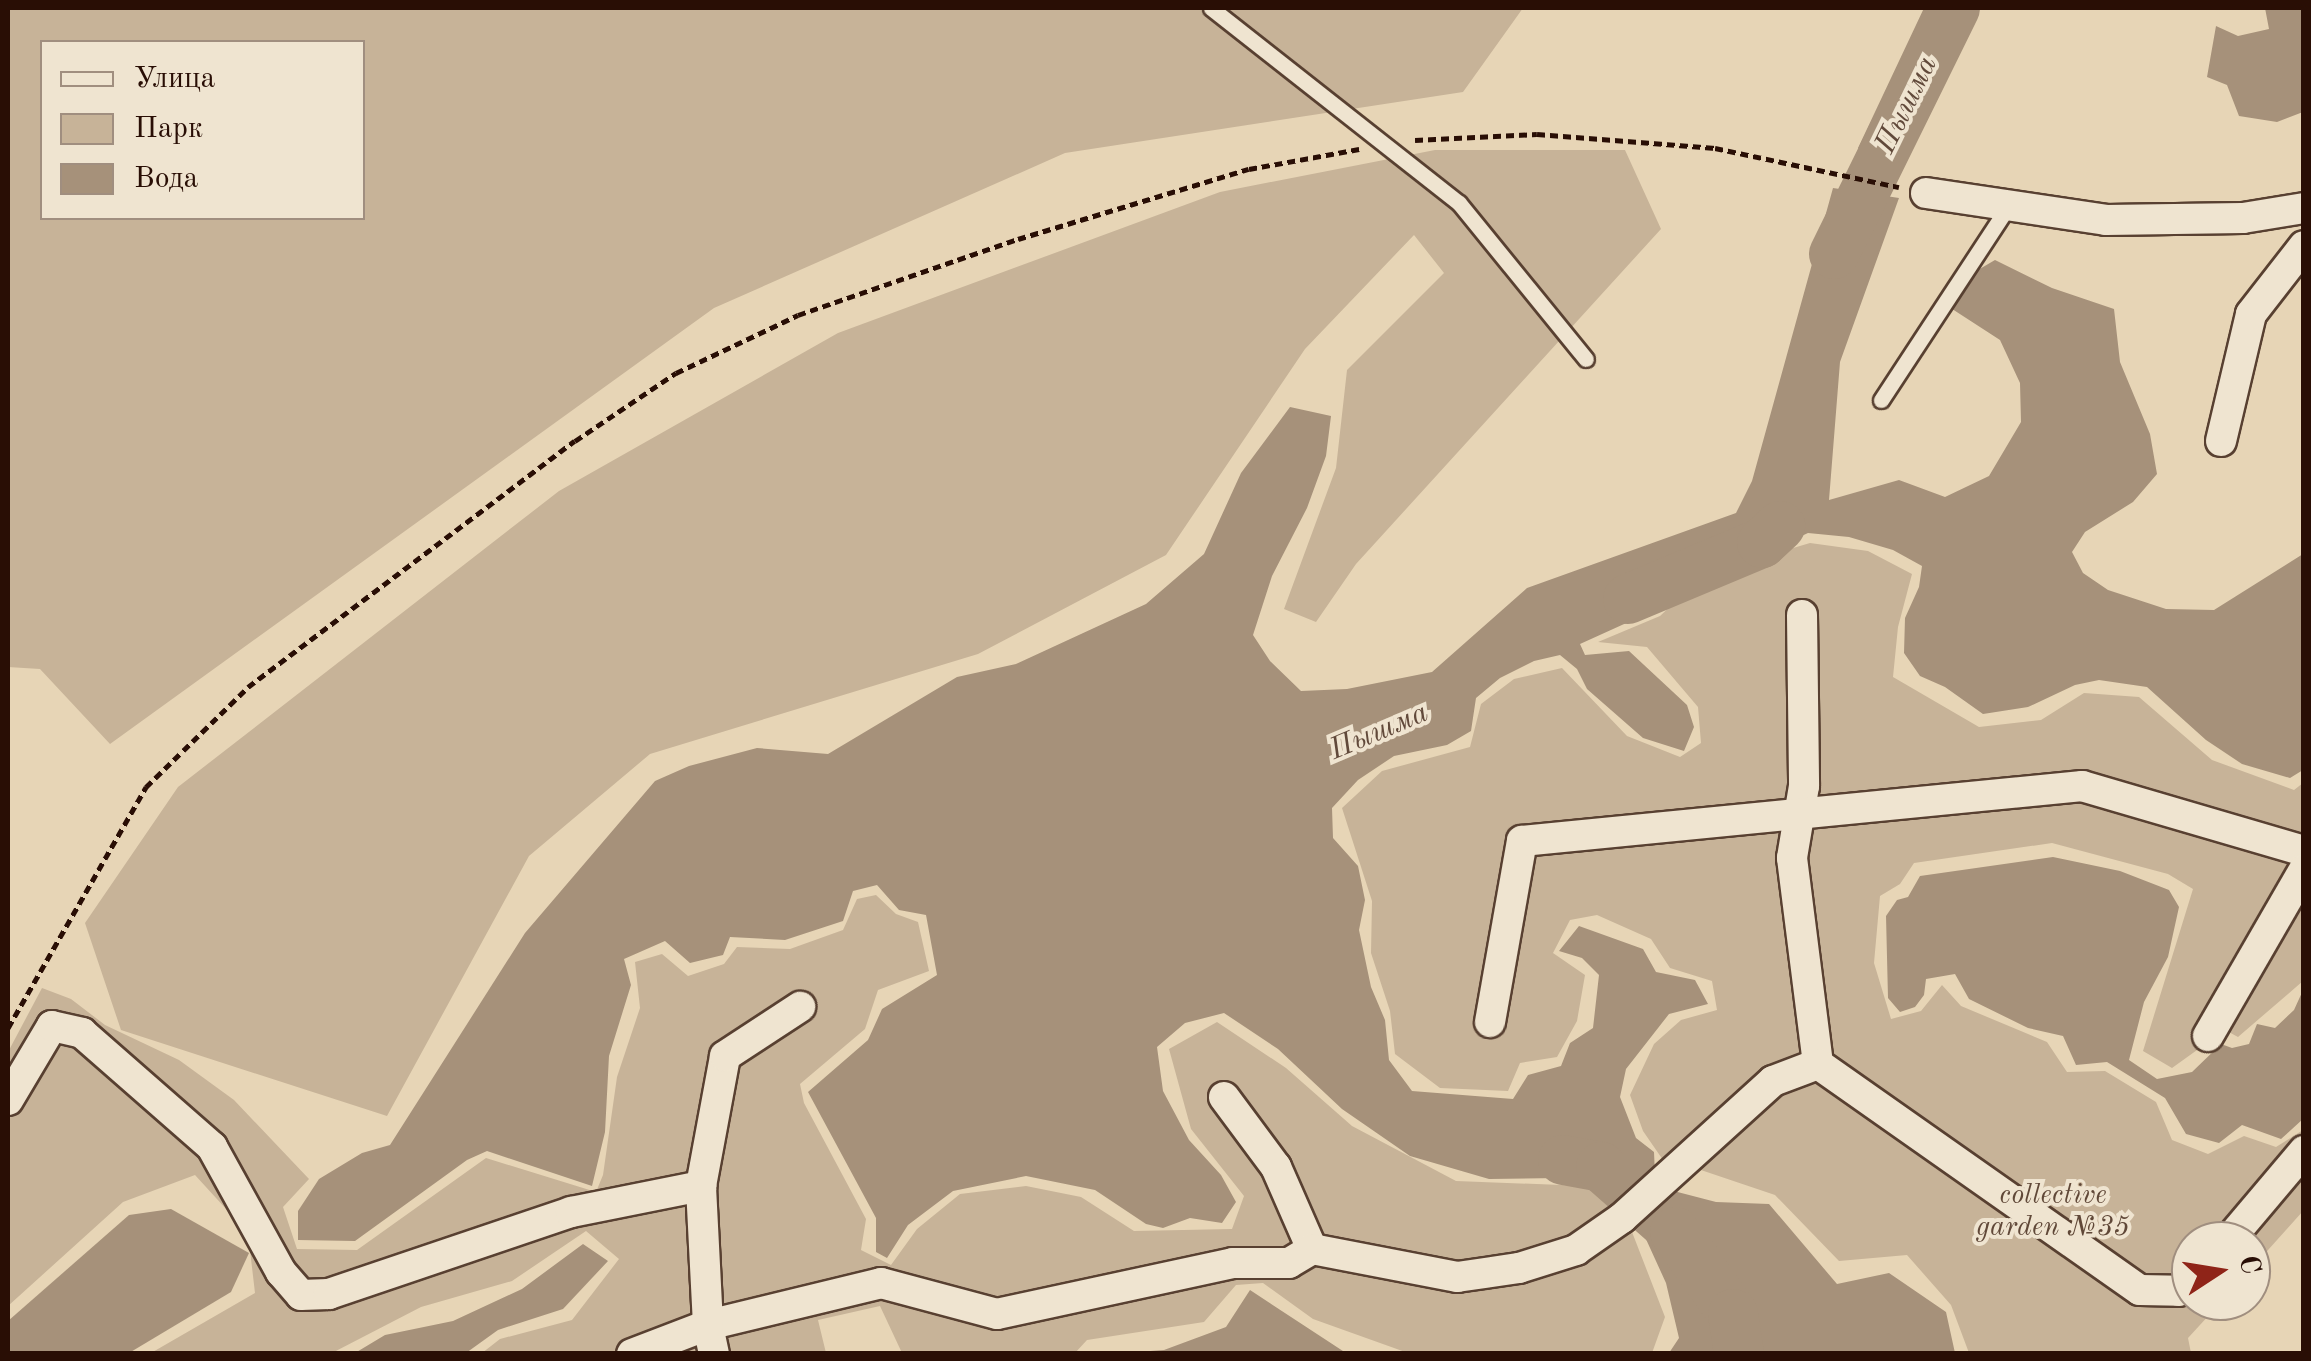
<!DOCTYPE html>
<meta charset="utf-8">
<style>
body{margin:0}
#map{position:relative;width:2311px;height:1361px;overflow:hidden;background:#e7d5b6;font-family:"Old Standard TT",serif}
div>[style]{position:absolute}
.green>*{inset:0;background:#c7b398}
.water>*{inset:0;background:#a6917a}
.river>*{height:50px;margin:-25px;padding:0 25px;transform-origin:25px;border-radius:25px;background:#a6917a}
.path>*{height:5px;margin-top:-2.5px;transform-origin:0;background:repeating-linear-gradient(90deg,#290e05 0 8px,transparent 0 13px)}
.roads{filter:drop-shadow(2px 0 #584031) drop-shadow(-2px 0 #584031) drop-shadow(0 2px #584031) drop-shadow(0 -2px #584031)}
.lane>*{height:15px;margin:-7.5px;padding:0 7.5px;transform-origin:7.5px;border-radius:7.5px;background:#efe4d0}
.street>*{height:30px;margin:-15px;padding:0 15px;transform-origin:15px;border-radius:15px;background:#efe4d0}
span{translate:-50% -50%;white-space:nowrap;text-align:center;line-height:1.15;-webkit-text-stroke:8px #efe4d0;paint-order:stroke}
.park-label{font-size:28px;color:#604838;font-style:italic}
.water-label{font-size:30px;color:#61493a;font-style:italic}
.frame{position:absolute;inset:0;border:10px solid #290e05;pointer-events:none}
.legend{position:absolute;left:40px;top:40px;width:325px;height:180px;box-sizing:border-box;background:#efe4d0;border:2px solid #a08e7f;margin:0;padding:12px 18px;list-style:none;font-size:30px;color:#290e05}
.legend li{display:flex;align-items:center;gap:20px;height:50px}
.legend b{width:50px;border:2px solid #a08e7f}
.north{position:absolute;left:2171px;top:1221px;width:100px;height:100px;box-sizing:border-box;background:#efe4d0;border:2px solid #a08e7f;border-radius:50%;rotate:78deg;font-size:28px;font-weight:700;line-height:40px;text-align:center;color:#290e05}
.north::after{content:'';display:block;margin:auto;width:35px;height:45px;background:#8f2418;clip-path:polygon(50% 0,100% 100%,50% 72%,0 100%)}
</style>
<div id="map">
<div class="green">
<i style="clip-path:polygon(evenodd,8px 8px,1523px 8px,1463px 92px,1065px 153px,714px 308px,110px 744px,40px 669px,8px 667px,8px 8px,42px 42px,362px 42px,362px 218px,42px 218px,42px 42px)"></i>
<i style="clip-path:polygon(1435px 150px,1625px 150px,1661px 229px,1356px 564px,1316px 622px,1284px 609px,1336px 468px,1347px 370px,1444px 273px,1414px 235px,1305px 349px,1166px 555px,978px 654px,650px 754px,529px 856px,387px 1116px,121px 1030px,85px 923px,178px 787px,559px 491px,838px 333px,1220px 192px)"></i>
<i style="clip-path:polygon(1810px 543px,1868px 551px,1912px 574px,1898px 627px,1893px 677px,1979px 727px,2041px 720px,2084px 693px,2139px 697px,2212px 760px,2294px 790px,2303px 783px,2303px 981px,2238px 1037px,2225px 1030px,2172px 1068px,2143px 1051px,2193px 889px,2168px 874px,2052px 843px,1914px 863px,1900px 884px,1880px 896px,1874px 963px,1891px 1019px,1921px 1011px,1942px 985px,1961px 1006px,2047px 1042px,2067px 1072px,2105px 1071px,2156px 1102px,2172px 1140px,2208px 1154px,2244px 1136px,2276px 1147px,2303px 1130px,2303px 1211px,2251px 1269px,2251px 1241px,2191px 1241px,2191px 1301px,2222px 1301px,2188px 1338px,2191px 1353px,1969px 1353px,1951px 1305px,1907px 1255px,1839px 1261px,1775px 1195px,1692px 1167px,1632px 1232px,1665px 1317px,1652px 1353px,1408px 1353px,1313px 1319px,1263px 1283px,1236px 1285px,1204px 1322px,1087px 1340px,1075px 1353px,902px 1353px,880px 1306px,818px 1320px,826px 1353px,482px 1353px,500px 1339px,572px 1320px,619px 1259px,586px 1231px,512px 1281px,421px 1307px,332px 1353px,151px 1353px,255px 1293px,248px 1233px,195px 1175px,123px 1202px,8px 1306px,8px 1052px,42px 988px,71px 999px,105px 1025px,179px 1060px,234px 1100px,309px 1179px,283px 1207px,297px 1249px,357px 1250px,486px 1158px,596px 1192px,603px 1175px,617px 1077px,640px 1008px,635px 962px,662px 954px,688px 976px,724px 964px,737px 947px,790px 949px,843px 930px,857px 899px,876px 895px,896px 914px,918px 922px,929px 971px,878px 990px,865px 1029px,800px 1084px,804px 1103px,866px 1219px,861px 1250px,891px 1265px,917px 1229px,960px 1194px,1026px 1186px,1081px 1197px,1134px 1231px,1232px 1229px,1244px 1196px,1191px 1129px,1169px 1049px,1217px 1022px,1286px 1068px,1352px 1126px,1456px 1181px,1587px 1186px,1621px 1199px,1663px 1160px,1643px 1131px,1630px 1095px,1654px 1044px,1681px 1020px,1717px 1010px,1712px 981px,1670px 968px,1651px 939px,1597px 915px,1570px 920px,1553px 953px,1585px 975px,1577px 1021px,1557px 1057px,1520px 1063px,1508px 1091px,1440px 1088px,1395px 1054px,1390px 1011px,1371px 953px,1372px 901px,1342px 808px,1382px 771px,1470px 747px,1481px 704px,1514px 679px,1562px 668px,1627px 736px,1680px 757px,1701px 743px,1698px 707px,1647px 647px,1598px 642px,1660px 616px,1705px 574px)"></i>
</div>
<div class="water">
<i style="clip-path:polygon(1924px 8px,1972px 8px,1962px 30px,1931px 66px,1921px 114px,1896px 170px,1858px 148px)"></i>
<i style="clip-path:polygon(2265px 8px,2303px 8px,2303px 112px,2277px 122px,2239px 116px,2227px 85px,2207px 77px,2216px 26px,2238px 36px,2269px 29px)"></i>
<i style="clip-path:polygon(1833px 188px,1899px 198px,1840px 362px,1829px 500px,1899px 480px,1945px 497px,1989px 476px,2021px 422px,2020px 383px,2000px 340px,1946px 305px,1966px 277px,1995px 260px,2052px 288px,2114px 309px,2120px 362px,2150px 434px,2157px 474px,2133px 502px,2085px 532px,2072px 552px,2083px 573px,2108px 590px,2166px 609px,2214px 610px,2303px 554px,2303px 770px,2290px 778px,2242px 764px,2206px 740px,2147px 687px,2099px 680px,2075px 685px,2028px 707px,1983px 714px,1945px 687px,1920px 676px,1904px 653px,1905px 618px,1919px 587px,1922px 566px,1893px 550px,1849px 537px,1808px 533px,1780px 546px,1694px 566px,1655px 610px,1580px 644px,1585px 655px,1629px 651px,1687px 705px,1694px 727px,1684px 751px,1643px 738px,1587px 689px,1577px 669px,1560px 655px,1534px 661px,1500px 678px,1476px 698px,1471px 731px,1447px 745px,1394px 756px,1358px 780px,1332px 808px,1333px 838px,1358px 866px,1365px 900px,1359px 930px,1371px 987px,1385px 1020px,1389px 1060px,1412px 1091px,1513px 1099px,1528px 1075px,1561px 1066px,1570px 1043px,1593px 1028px,1599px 975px,1582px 958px,1559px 951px,1579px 926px,1643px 949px,1656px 972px,1695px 980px,1708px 1004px,1669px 1014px,1626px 1069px,1620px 1097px,1636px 1138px,1654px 1152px,1655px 1175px,1636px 1190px,1558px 1178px,1489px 1179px,1410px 1156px,1342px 1109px,1278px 1049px,1224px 1013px,1185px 1023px,1157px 1047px,1163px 1091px,1189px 1140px,1221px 1175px,1236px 1202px,1222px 1223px,1190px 1218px,1163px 1228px,1146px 1224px,1095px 1190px,1026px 1176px,953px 1191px,908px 1225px,887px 1258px,876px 1252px,876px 1218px,808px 1092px,868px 1040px,882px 1009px,937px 975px,926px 915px,899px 910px,877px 885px,853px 891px,843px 921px,785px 940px,730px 937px,723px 955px,690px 963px,665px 941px,624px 959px,631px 985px,609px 1056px,605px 1132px,592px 1186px,487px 1151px,467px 1160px,355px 1241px,298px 1240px,298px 1211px,319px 1179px,362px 1153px,390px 1145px,525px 933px,655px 781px,689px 766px,757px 748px,828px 754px,957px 677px,1016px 664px,1146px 604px,1204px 554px,1241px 473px,1290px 407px,1331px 416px,1326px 456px,1307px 508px,1272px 576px,1253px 635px,1270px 661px,1301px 691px,1347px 689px,1432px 672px,1527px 588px,1736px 513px,1752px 481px)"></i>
<i style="clip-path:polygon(2053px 857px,2120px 871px,2169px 890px,2179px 907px,2168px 957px,2144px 1002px,2129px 1060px,2157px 1079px,2192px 1072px,2221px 1044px,2232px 1048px,2249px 1044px,2257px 1024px,2275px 1028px,2294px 1010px,2304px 988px,2303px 1119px,2281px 1139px,2242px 1125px,2219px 1143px,2186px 1134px,2165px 1098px,2107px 1062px,2076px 1065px,2063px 1036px,2028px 1028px,1969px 999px,1955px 974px,1926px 979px,1924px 995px,1915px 1007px,1900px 1012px,1888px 998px,1886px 916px,1897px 900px,1908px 897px,1920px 876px)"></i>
<i style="clip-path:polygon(1666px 1189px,1716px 1202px,1769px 1204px,1837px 1284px,1889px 1273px,1946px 1312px,1955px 1353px,1669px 1353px,1679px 1338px,1666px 1283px,1640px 1226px)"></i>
<i style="clip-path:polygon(171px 1209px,249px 1253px,231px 1292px,129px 1353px,8px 1353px,8px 1321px,129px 1215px)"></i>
<i style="clip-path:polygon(583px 1244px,608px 1261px,563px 1309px,498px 1330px,466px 1353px,355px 1353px,385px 1335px,453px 1321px,522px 1289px)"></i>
<i style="clip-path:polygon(1250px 1290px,1346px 1353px,1123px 1353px,1164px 1350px,1226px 1327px)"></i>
</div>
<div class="river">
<i style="left:1834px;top:254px;width:274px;rotate:-63.8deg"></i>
<i style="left:1628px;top:599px;width:145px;rotate:-22.7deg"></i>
<i style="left:1762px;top:543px;width:25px;rotate:-43deg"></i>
<i style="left:1563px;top:1160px;width:39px;rotate:10deg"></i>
<i style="left:1601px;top:1167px;width:98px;rotate:41.3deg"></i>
<i style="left:1675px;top:1232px;width:100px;rotate:54.7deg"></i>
<i style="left:1733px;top:1314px;width:40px;rotate:81.5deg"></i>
</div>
<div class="path">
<i style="left:1415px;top:140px;width:122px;rotate:-2.8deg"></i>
<i style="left:1537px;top:134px;width:179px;rotate:4.5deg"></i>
<i style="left:1715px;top:148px;width:188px;rotate:12deg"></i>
<i style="left:8px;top:1028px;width:278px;rotate:-60.2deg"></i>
<i style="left:146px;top:787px;width:143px;rotate:-44.4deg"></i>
<i style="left:248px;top:687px;width:409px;rotate:-37deg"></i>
<i style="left:575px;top:441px;width:122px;rotate:-34deg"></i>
<i style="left:676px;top:373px;width:135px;rotate:-25.4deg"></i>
<i style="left:798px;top:315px;width:233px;rotate:-19.1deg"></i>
<i style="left:1018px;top:239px;width:241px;rotate:-16.9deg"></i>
<i style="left:1249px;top:169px;width:112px;rotate:-10.3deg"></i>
</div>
<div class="roads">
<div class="lane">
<i style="left:1211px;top:8px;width:315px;rotate:38.2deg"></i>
<i style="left:1459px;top:203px;width:201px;rotate:50.9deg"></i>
<i style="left:1881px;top:400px;width:231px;rotate:-56.7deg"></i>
</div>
<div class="street">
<i style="left:1926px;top:193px;width:182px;rotate:8.5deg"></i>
<i style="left:2106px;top:220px;width:137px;rotate:-0.8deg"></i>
<i style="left:2243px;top:218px;width:62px;rotate:-9.3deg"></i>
<i style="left:2221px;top:441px;width:130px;rotate:-76.7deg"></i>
<i style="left:2251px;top:314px;width:86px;rotate:-52.1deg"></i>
<i style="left:1802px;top:615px;width:171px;rotate:89.3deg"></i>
<i style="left:1804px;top:786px;width:73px;rotate:99.5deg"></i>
<i style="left:1792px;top:858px;width:208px;rotate:82.8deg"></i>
<i style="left:1490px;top:1022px;width:184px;rotate:-80deg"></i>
<i style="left:1522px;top:841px;width:563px;rotate:-5.61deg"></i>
<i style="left:2082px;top:786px;width:231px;rotate:16.3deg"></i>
<i style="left:2208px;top:1036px;width:192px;rotate:-60deg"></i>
<i style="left:1224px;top:1097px;width:87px;rotate:53.4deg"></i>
<i style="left:1276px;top:1167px;width:90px;rotate:66.3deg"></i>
<i style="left:8px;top:1100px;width:86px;rotate:-59.3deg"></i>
<i style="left:52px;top:1026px;width:31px;rotate:13deg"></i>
<i style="left:82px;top:1033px;width:173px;rotate:41.2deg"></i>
<i style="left:212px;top:1147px;width:143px;rotate:61.1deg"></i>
<i style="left:281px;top:1272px;width:30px;rotate:49deg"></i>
<i style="left:301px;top:1295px;width:28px;rotate:-2deg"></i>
<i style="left:329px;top:1294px;width:256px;rotate:-18.7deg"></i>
<i style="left:571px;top:1212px;width:133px;rotate:-11.3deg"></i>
<i style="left:2228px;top:1241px;width:118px;rotate:-49.8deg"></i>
<i style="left:632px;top:1354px;width:81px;rotate:-20.9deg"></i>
<i style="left:708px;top:1325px;width:178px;rotate:-13.6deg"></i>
<i style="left:881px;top:1283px;width:120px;rotate:15deg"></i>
<i style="left:997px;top:1314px;width:241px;rotate:-12.2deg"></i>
<i style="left:1233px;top:1263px;width:56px"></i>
<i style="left:1289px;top:1263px;width:27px;rotate:-31deg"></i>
<i style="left:1312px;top:1249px;width:148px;rotate:10.9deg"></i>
<i style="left:1457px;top:1277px;width:63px;rotate:-8.3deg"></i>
<i style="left:1519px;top:1268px;width:60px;rotate:-17.5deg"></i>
<i style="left:1576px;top:1250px;width:56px;rotate:-34.8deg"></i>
<i style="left:1622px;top:1218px;width:204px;rotate:-42.2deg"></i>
<i style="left:1773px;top:1081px;width:48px;rotate:-20.7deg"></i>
<i style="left:1818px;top:1064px;width:393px;rotate:35.1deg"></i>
<i style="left:2140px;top:1290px;width:39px;rotate:1deg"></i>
<i style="left:2179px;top:1291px;width:15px;rotate:-37deg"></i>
<i style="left:714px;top:1354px;width:30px;rotate:-102deg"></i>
<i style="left:708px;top:1325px;width:139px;rotate:-92.9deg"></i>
<i style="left:701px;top:1186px;width:132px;rotate:-79.5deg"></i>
<i style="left:725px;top:1056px;width:90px;rotate:-33.2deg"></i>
</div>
</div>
<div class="park-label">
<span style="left:2053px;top:1212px">collective<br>garden №35</span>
</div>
<div class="water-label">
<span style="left:1907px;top:105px;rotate:-64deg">Пышма</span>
<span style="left:1379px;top:732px;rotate:-23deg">Пышма</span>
</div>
<div class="frame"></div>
<ul class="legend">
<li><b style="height:12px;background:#efe4d0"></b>Улица</li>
<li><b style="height:28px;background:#c7b398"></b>Парк</li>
<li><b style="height:28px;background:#a6917a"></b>Вода</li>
</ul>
<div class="north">С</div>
</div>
